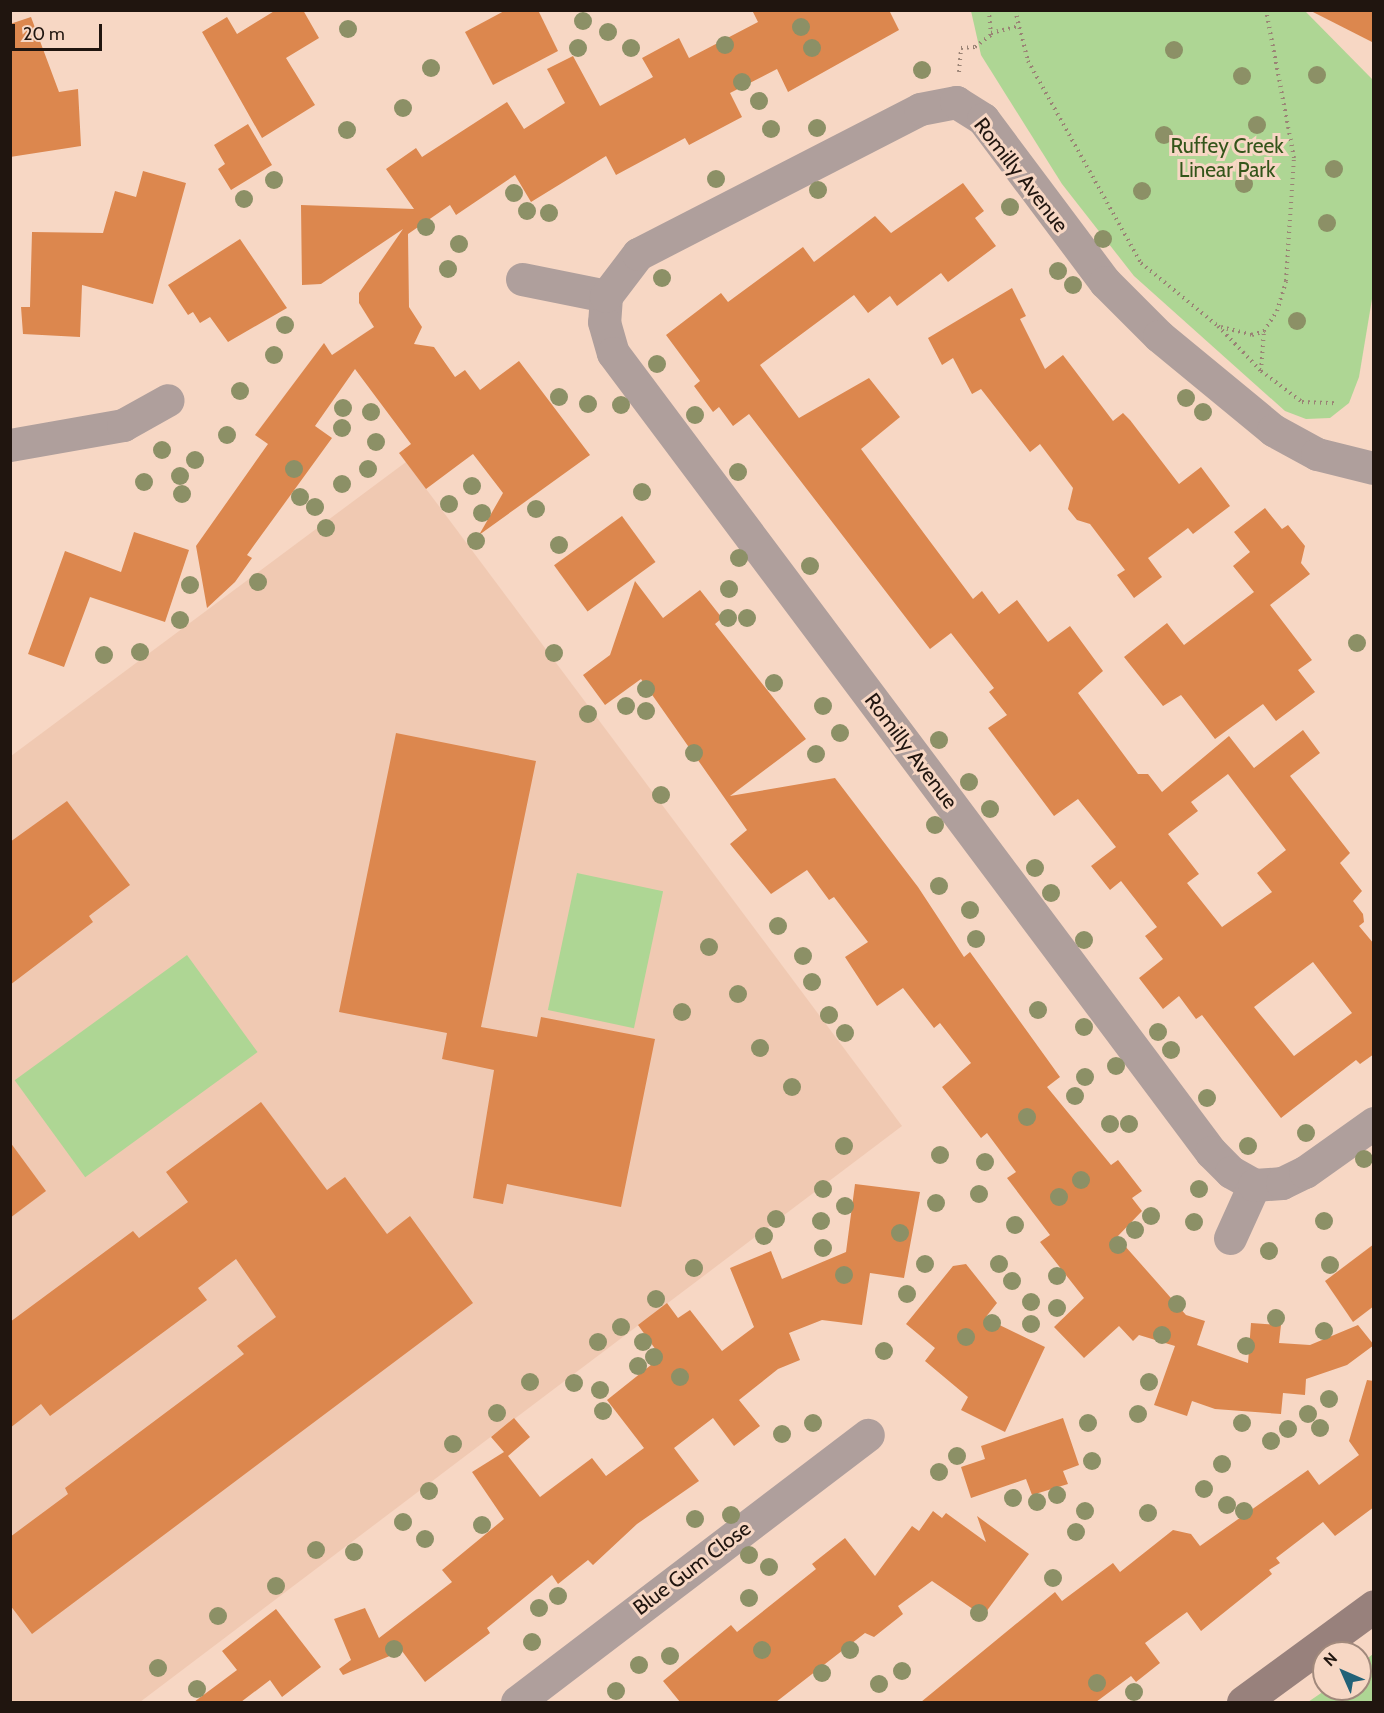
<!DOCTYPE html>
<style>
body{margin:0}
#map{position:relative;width:1384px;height:1713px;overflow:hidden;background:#f7d7c4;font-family:Cabin,sans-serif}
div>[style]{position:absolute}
.built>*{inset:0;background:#f0c9b2}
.green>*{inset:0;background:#aed694;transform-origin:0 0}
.building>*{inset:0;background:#dc874e;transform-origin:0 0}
.path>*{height:4px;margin-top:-2px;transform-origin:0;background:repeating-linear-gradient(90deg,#9a8375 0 1.5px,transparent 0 6px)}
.minor>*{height:33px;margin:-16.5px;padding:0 16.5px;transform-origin:16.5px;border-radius:16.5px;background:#af9f9c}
.secondary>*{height:33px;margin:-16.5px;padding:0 16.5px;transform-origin:16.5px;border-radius:16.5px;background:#98817c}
.trees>*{width:18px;height:18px;margin:-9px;border-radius:50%;background:#8c9066}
span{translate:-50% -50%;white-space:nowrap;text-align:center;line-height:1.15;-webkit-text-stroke:6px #f7d7c4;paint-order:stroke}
.park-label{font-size:21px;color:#34551a}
.street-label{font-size:21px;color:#20150f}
.frame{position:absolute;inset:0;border:12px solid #20150f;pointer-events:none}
.north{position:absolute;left:1312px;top:1641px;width:60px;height:60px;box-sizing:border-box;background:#f7d7c4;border:2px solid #a1897c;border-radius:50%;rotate:315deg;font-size:16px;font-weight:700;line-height:24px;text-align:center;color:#20150f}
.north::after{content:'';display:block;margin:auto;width:21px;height:27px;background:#236278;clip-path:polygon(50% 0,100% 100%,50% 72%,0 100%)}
.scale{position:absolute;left:12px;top:24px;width:90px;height:27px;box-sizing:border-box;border:3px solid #20150f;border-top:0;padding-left:8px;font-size:18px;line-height:21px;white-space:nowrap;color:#20150f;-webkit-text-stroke:4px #f7d7c4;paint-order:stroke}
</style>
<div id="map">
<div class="built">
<i style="clip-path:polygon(406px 462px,902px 1126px,140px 1702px,11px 1702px,11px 756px)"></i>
</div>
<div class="green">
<i style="clip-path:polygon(971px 11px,1305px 11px,1373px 80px,1373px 293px,1359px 377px,1349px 403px,1330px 418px,1306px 419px,1285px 411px,1134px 276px,1062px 184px,981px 55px)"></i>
<i style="left:577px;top:873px;width:88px;height:140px;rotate:12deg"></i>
<i style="left:187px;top:955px;width:120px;height:213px;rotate:54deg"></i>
<i style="clip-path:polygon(1373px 1654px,1373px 1702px,1308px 1702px,1327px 1689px,1360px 1689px,1360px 1664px)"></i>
</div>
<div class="building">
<i style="clip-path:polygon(276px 10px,303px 10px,319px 38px,286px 58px,315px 105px,262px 138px,202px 32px,227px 17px,237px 34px)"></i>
<i style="clip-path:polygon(506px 10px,538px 10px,558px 51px,493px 85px,465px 32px)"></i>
<i style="clip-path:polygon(752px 10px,889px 10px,899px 30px,788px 92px,777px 69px,730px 93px,742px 117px,689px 145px,685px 138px,616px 175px,606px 156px,531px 202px,515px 175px,456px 215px,450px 205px,408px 234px,409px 307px,422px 327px,414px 344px,434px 347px,455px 377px,465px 370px,480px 390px,519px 361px,590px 455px,479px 535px,503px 493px,473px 454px,426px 489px,399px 453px,411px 444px,355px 369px,315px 426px,332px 438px,247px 555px,252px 558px,235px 582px,207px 608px,196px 546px,268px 444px,255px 435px,324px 343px,332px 355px,374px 327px,359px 303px,359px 293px,403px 229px,321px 284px,302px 285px,301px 205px,414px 209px,386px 169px,416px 148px,422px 157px,507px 102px,524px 129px,565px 103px,547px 69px,573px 56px,600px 106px,653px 77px,642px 58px,679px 38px,689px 58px,758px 22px)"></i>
<i style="clip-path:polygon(1309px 10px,1374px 10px,1374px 43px)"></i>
<i style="clip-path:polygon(31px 17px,59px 92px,78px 89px,81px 146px,10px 157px,10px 24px)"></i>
<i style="clip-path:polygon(248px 124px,272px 165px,231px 190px,218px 169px,225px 164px,214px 145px)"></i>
<i style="clip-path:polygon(143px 171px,186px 183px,153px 304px,82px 285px,80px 337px,23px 334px,21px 307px,30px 307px,32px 232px,103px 233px,115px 191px,136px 197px)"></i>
<i style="clip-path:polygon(evenodd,963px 183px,984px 211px,975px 218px,996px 246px,948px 282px,941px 273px,897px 306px,890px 296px,868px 313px,854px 295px,760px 365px,799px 418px,869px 378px,900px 417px,861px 449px,973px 599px,982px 591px,999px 614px,1017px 600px,1048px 642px,1070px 626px,1103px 671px,1078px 693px,1138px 774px,1148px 774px,1162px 792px,1229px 736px,1254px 768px,1303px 730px,1320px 753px,1290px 776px,1350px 853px,1340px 863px,1362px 891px,1353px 901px,1363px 914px,1364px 922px,1359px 926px,1374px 944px,1374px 1054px,1360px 1064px,1356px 1060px,1281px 1118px,1202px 1015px,1196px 1019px,1179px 996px,1163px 1009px,1139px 978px,1163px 959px,1145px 936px,1157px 927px,1121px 881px,1110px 890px,1091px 866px,1116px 847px,1078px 799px,1054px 816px,988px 728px,1007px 715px,989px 692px,994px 688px,951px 633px,930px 649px,749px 414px,733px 426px,719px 407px,713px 412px,694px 386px,700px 381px,666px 335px,721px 293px,728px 302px,803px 247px,814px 262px,875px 216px,891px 233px,963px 183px,1228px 774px,1286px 850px,1257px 873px,1272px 892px,1222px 927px,1187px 883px,1199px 874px,1168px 834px,1198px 811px,1191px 802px,1228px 774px,963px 183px,1313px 962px,1352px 1013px,1294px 1056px,1254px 1007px,1313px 962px)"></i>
<i style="clip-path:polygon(240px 239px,287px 308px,228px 342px,210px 317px,200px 323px,193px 312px,188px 315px,168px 285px)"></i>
<i style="clip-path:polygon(1012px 288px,1026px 316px,1020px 319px,1045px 369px,1063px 355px,1113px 421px,1123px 413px,1130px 420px,1179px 484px,1201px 467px,1230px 506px,1193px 534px,1188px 528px,1148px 558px,1162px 577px,1134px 598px,1117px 575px,1125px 570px,1090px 524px,1077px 520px,1068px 509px,1073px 488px,1040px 444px,1030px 452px,981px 389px,972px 394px,953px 358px,942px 365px,928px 338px)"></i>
<i style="clip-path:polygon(1265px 508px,1282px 529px,1288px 525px,1305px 546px,1301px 563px,1310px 574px,1270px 605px,1312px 660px,1298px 670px,1315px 692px,1276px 721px,1263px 704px,1215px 739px,1181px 695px,1163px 706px,1124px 657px,1167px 623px,1184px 645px,1254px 592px,1233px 566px,1250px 552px,1234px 532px)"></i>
<i style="left:622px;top:516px;width:57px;height:84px;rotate:54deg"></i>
<i style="clip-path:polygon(134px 532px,189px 550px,165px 622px,90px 597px,64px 667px,28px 654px,65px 551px,121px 572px)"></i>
<i style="clip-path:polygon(635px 581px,663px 618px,700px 590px,722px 618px,715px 624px,806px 739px,730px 796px,835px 778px,918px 887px,964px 957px,970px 952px,1060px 1077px,1047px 1087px,1111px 1165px,1118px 1160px,1142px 1191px,1132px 1198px,1142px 1211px,1117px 1237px,1186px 1315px,1205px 1321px,1197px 1345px,1248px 1363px,1251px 1323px,1281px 1325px,1279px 1343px,1310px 1345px,1358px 1325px,1374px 1345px,1347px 1365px,1306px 1379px,1305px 1395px,1283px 1393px,1281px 1414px,1215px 1409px,1192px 1401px,1187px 1416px,1154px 1405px,1175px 1346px,1139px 1335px,1133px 1341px,1119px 1326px,1084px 1358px,1054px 1327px,1084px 1298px,1040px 1242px,1050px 1235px,1007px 1178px,1016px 1172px,987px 1133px,981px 1138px,942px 1087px,971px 1063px,940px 1023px,934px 1028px,903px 988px,877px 1006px,845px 957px,868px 942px,834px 897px,829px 900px,807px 870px,771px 894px,730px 844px,747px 830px,641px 679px,605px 705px,583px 675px,610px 655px)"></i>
<i style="clip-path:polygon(396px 733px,536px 761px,481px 1027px,537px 1037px,541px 1017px,655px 1039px,621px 1207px,507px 1184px,503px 1204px,473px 1198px,494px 1070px,442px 1059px,447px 1033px,339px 1012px)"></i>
<i style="clip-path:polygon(67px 801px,130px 885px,89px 916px,93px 922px,10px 985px,10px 842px)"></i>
<i style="clip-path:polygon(261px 1102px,327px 1190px,345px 1177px,387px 1234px,410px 1216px,473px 1303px,32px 1634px,10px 1605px,10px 1537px,68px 1494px,65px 1488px,244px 1354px,237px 1346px,276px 1317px,236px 1259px,198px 1288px,207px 1300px,50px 1416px,41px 1404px,10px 1428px,10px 1322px,133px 1231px,139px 1238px,188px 1202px,166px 1172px)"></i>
<i style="clip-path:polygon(10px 1142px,46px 1191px,10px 1218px)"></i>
<i style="clip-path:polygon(855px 1184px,920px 1192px,904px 1278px,870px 1273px,862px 1325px,822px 1320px,789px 1333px,800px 1360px,778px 1369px,739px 1400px,760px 1426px,734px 1446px,713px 1418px,674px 1448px,699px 1481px,637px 1524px,593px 1565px,588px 1560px,558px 1584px,552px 1575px,487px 1628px,490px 1633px,425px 1682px,402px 1651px,343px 1675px,339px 1669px,351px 1660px,334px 1619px,365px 1608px,379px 1638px,452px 1582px,442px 1570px,504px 1519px,472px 1472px,504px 1452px,491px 1437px,514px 1418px,530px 1437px,508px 1456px,540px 1497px,592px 1458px,606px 1476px,644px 1448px,607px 1400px,661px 1357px,638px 1325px,667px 1303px,678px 1318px,690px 1310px,722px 1351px,754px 1327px,730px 1268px,771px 1251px,782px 1279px,846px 1252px)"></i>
<i style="clip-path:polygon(1374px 1244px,1374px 1306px,1353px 1322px,1325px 1281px)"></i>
<i style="clip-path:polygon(966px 1264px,997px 1303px,985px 1318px,1045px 1347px,1005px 1432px,961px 1410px,968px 1397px,925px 1361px,935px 1348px,906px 1324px,953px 1266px)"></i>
<i style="clip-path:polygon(1367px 1380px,1374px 1381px,1374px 1507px,1335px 1536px,1323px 1522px,1276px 1558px,1280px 1563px,1269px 1570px,1272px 1574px,1201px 1631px,1187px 1612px,1145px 1643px,1160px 1663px,1136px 1682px,1131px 1676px,1096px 1702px,921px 1702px,1055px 1592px,1062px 1601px,1113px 1563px,1120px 1572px,1173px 1530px,1191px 1534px,1200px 1546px,1308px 1470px,1319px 1485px,1359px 1455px,1349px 1441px)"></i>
<i style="clip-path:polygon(1063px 1418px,1079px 1465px,1063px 1471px,1068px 1484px,1032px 1495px,1026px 1479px,971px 1498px,961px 1467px,985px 1459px,981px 1446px)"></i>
<i style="clip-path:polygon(933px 1511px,942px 1518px,946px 1513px,986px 1542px,977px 1516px,1029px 1554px,983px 1616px,932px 1581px,898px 1606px,903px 1614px,874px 1637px,865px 1633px,776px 1702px,680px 1702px,663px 1681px,731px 1625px,737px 1632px,816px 1569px,812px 1564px,845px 1538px,875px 1576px,912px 1526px,919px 1531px)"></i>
<i style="clip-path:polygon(276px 1609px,321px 1667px,282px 1697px,270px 1680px,241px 1702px,194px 1702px,237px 1670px,222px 1651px)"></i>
</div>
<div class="path">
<i style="left:1015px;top:10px;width:53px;rotate:75.7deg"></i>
<i style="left:1028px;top:61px;width:231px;rotate:60.8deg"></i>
<i style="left:1141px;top:263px;width:99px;rotate:39.3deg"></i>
<i style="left:1218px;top:326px;width:62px;rotate:46.3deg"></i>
<i style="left:1261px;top:371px;width:40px;rotate:-85.7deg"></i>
<i style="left:1264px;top:331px;width:24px;rotate:-57deg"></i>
<i style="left:1277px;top:311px;width:31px;rotate:-73deg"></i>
<i style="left:1286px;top:281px;width:123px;rotate:-86.3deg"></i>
<i style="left:1294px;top:158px;width:151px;rotate:-100.7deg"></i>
<i style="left:991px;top:33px;width:29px;rotate:-14deg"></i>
<i style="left:959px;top:72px;width:24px;rotate:-85deg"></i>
<i style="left:961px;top:48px;width:14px;rotate:-4deg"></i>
<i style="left:975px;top:47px;width:20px;rotate:-37deg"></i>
<i style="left:991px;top:35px;width:25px;rotate:-95deg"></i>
<i style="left:1221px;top:327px;width:32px;rotate:14deg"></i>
<i style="left:1252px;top:335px;width:13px;rotate:-18deg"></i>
<i style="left:1261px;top:371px;width:51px;rotate:37.1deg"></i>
<i style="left:1302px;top:402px;width:34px;rotate:2deg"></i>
</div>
<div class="minor">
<i style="left:522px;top:279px;width:86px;rotate:11.4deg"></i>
<i style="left:606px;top:296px;width:26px;rotate:94deg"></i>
<i style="left:604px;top:322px;width:32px;rotate:74deg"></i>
<i style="left:613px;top:353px;width:998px;rotate:53.19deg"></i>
<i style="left:1211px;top:1152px;width:28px;rotate:45deg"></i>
<i style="left:1231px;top:1172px;width:26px;rotate:29deg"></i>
<i style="left:606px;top:296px;width:53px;rotate:-52.7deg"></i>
<i style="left:638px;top:254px;width:317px;rotate:-27.2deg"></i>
<i style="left:920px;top:109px;width:37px;rotate:-11deg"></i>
<i style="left:956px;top:102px;width:32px;rotate:32deg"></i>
<i style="left:983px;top:119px;width:204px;rotate:53.2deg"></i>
<i style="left:1105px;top:282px;width:76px;rotate:45deg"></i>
<i style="left:1159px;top:336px;width:148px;rotate:39.5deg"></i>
<i style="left:1273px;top:430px;width:50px;rotate:28.6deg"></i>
<i style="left:1317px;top:454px;width:58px;rotate:14deg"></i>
<i style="left:10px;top:445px;width:115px;rotate:-10deg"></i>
<i style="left:123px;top:425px;width:51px;rotate:-29.1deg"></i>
<i style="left:1230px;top:1238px;width:58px;rotate:-65.6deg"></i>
<i style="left:1254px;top:1185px;width:28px;rotate:-4deg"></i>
<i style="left:1282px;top:1183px;width:25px;rotate:-26deg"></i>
<i style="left:1305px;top:1172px;width:85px;rotate:-35.4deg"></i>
<i style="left:517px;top:1702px;width:441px;rotate:-37.3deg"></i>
</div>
<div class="secondary">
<i style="left:1243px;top:1702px;width:162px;rotate:-36.2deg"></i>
</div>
<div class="trees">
<i style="left:583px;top:21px"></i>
<i style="left:801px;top:27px"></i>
<i style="left:348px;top:29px"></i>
<i style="left:608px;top:32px"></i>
<i style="left:725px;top:45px"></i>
<i style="left:578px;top:48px"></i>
<i style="left:631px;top:48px"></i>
<i style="left:812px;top:48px"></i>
<i style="left:1174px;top:50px"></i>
<i style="left:431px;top:68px"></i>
<i style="left:922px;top:70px"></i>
<i style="left:1317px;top:75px"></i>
<i style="left:1242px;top:76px"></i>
<i style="left:742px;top:82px"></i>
<i style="left:759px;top:101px"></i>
<i style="left:403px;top:108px"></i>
<i style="left:1257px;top:125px"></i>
<i style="left:817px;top:128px"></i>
<i style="left:771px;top:129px"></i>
<i style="left:347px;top:130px"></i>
<i style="left:1164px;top:135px"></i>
<i style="left:1334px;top:169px"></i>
<i style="left:716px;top:179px"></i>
<i style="left:274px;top:180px"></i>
<i style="left:1244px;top:184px"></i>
<i style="left:818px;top:190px"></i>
<i style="left:1142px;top:191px"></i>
<i style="left:514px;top:193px"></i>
<i style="left:244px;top:199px"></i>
<i style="left:1010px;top:207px"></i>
<i style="left:527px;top:211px"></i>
<i style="left:549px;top:213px"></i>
<i style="left:1327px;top:223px"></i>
<i style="left:426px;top:227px"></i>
<i style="left:1103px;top:239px"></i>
<i style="left:459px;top:244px"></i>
<i style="left:448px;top:269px"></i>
<i style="left:1058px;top:271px"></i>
<i style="left:662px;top:278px"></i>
<i style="left:1073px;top:285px"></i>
<i style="left:1297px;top:321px"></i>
<i style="left:285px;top:325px"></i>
<i style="left:274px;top:355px"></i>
<i style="left:657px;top:364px"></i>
<i style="left:240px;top:391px"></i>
<i style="left:559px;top:397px"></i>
<i style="left:1186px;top:398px"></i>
<i style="left:588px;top:404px"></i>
<i style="left:621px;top:405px"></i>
<i style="left:343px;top:408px"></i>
<i style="left:371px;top:412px"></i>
<i style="left:1203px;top:412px"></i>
<i style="left:695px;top:415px"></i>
<i style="left:342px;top:428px"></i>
<i style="left:227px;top:435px"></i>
<i style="left:376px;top:442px"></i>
<i style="left:162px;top:450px"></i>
<i style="left:195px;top:460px"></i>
<i style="left:294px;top:469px"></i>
<i style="left:368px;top:469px"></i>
<i style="left:738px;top:472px"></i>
<i style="left:180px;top:476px"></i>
<i style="left:144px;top:482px"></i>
<i style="left:342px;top:484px"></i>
<i style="left:472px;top:486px"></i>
<i style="left:642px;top:492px"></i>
<i style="left:182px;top:494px"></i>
<i style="left:300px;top:497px"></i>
<i style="left:449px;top:504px"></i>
<i style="left:315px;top:507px"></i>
<i style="left:536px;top:509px"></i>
<i style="left:482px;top:513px"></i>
<i style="left:326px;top:528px"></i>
<i style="left:476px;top:541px"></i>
<i style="left:559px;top:545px"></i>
<i style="left:739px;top:558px"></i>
<i style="left:810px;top:566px"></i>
<i style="left:258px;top:582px"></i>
<i style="left:190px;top:585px"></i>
<i style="left:729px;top:589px"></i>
<i style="left:728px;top:618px"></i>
<i style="left:747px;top:618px"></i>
<i style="left:180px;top:620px"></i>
<i style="left:1357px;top:643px"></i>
<i style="left:140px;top:652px"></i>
<i style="left:554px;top:653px"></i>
<i style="left:104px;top:655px"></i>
<i style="left:774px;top:683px"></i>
<i style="left:646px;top:689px"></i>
<i style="left:626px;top:706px"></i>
<i style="left:823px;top:706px"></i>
<i style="left:646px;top:711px"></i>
<i style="left:588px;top:714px"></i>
<i style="left:840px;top:733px"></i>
<i style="left:939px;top:740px"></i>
<i style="left:694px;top:753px"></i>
<i style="left:816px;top:754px"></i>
<i style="left:969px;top:782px"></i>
<i style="left:661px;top:795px"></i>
<i style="left:990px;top:809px"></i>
<i style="left:935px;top:825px"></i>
<i style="left:1035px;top:868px"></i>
<i style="left:939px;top:886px"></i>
<i style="left:1051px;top:893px"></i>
<i style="left:970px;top:910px"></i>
<i style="left:778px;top:926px"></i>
<i style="left:976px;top:939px"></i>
<i style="left:1084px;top:940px"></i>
<i style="left:709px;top:947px"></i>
<i style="left:803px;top:956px"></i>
<i style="left:812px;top:982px"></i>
<i style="left:738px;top:994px"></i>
<i style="left:1038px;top:1010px"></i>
<i style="left:682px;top:1012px"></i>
<i style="left:829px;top:1015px"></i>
<i style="left:1084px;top:1027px"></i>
<i style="left:1158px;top:1032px"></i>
<i style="left:845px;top:1033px"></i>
<i style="left:760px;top:1048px"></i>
<i style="left:1171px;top:1050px"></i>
<i style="left:1116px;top:1066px"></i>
<i style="left:1085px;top:1077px"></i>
<i style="left:792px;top:1087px"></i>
<i style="left:1075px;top:1096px"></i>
<i style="left:1207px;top:1098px"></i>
<i style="left:1027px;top:1117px"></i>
<i style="left:1110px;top:1124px"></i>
<i style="left:1129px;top:1124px"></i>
<i style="left:1306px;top:1133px"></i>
<i style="left:844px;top:1146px"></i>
<i style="left:1248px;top:1146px"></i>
<i style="left:940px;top:1155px"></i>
<i style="left:1364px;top:1159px"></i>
<i style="left:985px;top:1162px"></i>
<i style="left:1081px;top:1180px"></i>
<i style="left:823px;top:1189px"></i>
<i style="left:1199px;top:1189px"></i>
<i style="left:979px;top:1194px"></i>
<i style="left:1059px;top:1197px"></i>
<i style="left:936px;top:1203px"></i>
<i style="left:845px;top:1206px"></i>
<i style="left:1151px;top:1216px"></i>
<i style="left:776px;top:1219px"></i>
<i style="left:821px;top:1221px"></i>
<i style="left:1324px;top:1221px"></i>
<i style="left:1194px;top:1222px"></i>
<i style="left:1015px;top:1225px"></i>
<i style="left:1135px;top:1230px"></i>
<i style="left:900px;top:1233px"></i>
<i style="left:764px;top:1236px"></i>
<i style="left:1118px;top:1245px"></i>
<i style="left:823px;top:1248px"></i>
<i style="left:1269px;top:1251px"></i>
<i style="left:925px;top:1264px"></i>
<i style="left:999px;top:1264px"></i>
<i style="left:1330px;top:1265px"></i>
<i style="left:694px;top:1268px"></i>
<i style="left:844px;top:1275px"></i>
<i style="left:1057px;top:1276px"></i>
<i style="left:1012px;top:1281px"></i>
<i style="left:907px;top:1294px"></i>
<i style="left:656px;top:1299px"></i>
<i style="left:1031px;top:1302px"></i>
<i style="left:1177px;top:1304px"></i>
<i style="left:1057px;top:1308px"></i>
<i style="left:1276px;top:1318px"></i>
<i style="left:992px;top:1323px"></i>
<i style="left:1031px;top:1324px"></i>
<i style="left:621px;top:1327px"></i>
<i style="left:1324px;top:1331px"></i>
<i style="left:1162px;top:1335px"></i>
<i style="left:966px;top:1337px"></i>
<i style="left:598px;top:1342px"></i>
<i style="left:643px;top:1342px"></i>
<i style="left:1246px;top:1346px"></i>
<i style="left:884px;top:1351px"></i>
<i style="left:654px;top:1357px"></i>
<i style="left:638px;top:1366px"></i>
<i style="left:680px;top:1377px"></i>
<i style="left:530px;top:1382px"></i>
<i style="left:1149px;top:1382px"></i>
<i style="left:574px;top:1383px"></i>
<i style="left:600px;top:1390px"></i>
<i style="left:1329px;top:1399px"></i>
<i style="left:603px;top:1411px"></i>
<i style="left:497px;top:1413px"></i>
<i style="left:1138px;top:1414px"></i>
<i style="left:1308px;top:1414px"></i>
<i style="left:813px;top:1423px"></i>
<i style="left:1088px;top:1423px"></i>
<i style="left:1242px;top:1423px"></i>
<i style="left:1320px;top:1428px"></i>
<i style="left:1288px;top:1429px"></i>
<i style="left:782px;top:1434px"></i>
<i style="left:1271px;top:1441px"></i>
<i style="left:453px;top:1444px"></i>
<i style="left:957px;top:1456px"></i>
<i style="left:1092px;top:1461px"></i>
<i style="left:1222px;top:1464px"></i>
<i style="left:939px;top:1472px"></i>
<i style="left:1204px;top:1489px"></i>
<i style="left:429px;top:1491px"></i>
<i style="left:1057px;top:1495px"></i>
<i style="left:1013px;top:1498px"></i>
<i style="left:1037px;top:1502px"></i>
<i style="left:1227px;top:1505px"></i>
<i style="left:1085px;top:1511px"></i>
<i style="left:1244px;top:1511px"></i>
<i style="left:1148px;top:1513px"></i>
<i style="left:731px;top:1515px"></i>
<i style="left:695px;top:1519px"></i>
<i style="left:403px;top:1522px"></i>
<i style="left:482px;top:1525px"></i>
<i style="left:1076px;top:1532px"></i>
<i style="left:425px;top:1539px"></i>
<i style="left:316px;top:1550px"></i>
<i style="left:354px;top:1552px"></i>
<i style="left:749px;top:1555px"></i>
<i style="left:769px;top:1567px"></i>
<i style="left:1053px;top:1578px"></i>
<i style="left:276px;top:1586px"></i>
<i style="left:558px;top:1596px"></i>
<i style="left:749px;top:1598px"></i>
<i style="left:539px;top:1608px"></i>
<i style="left:979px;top:1613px"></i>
<i style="left:218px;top:1616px"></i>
<i style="left:532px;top:1642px"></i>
<i style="left:394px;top:1649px"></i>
<i style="left:762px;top:1650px"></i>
<i style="left:850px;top:1650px"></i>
<i style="left:670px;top:1656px"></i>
<i style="left:639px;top:1665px"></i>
<i style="left:158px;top:1668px"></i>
<i style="left:902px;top:1671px"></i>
<i style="left:822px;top:1673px"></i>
<i style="left:1097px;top:1683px"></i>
<i style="left:879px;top:1684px"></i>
<i style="left:197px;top:1689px"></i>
<i style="left:616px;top:1691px"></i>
<i style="left:1134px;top:1692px"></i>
</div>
<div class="park-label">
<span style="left:1227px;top:158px">Ruffey Creek<br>Linear Park</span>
</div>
<div class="street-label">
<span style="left:1021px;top:175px;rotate:52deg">Romilly Avenue</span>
<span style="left:911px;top:751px;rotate:53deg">Romilly Avenue</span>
<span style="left:692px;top:1568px;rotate:-37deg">Blue Gum Close</span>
</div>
<div class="frame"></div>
<div class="north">N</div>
<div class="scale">20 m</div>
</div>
